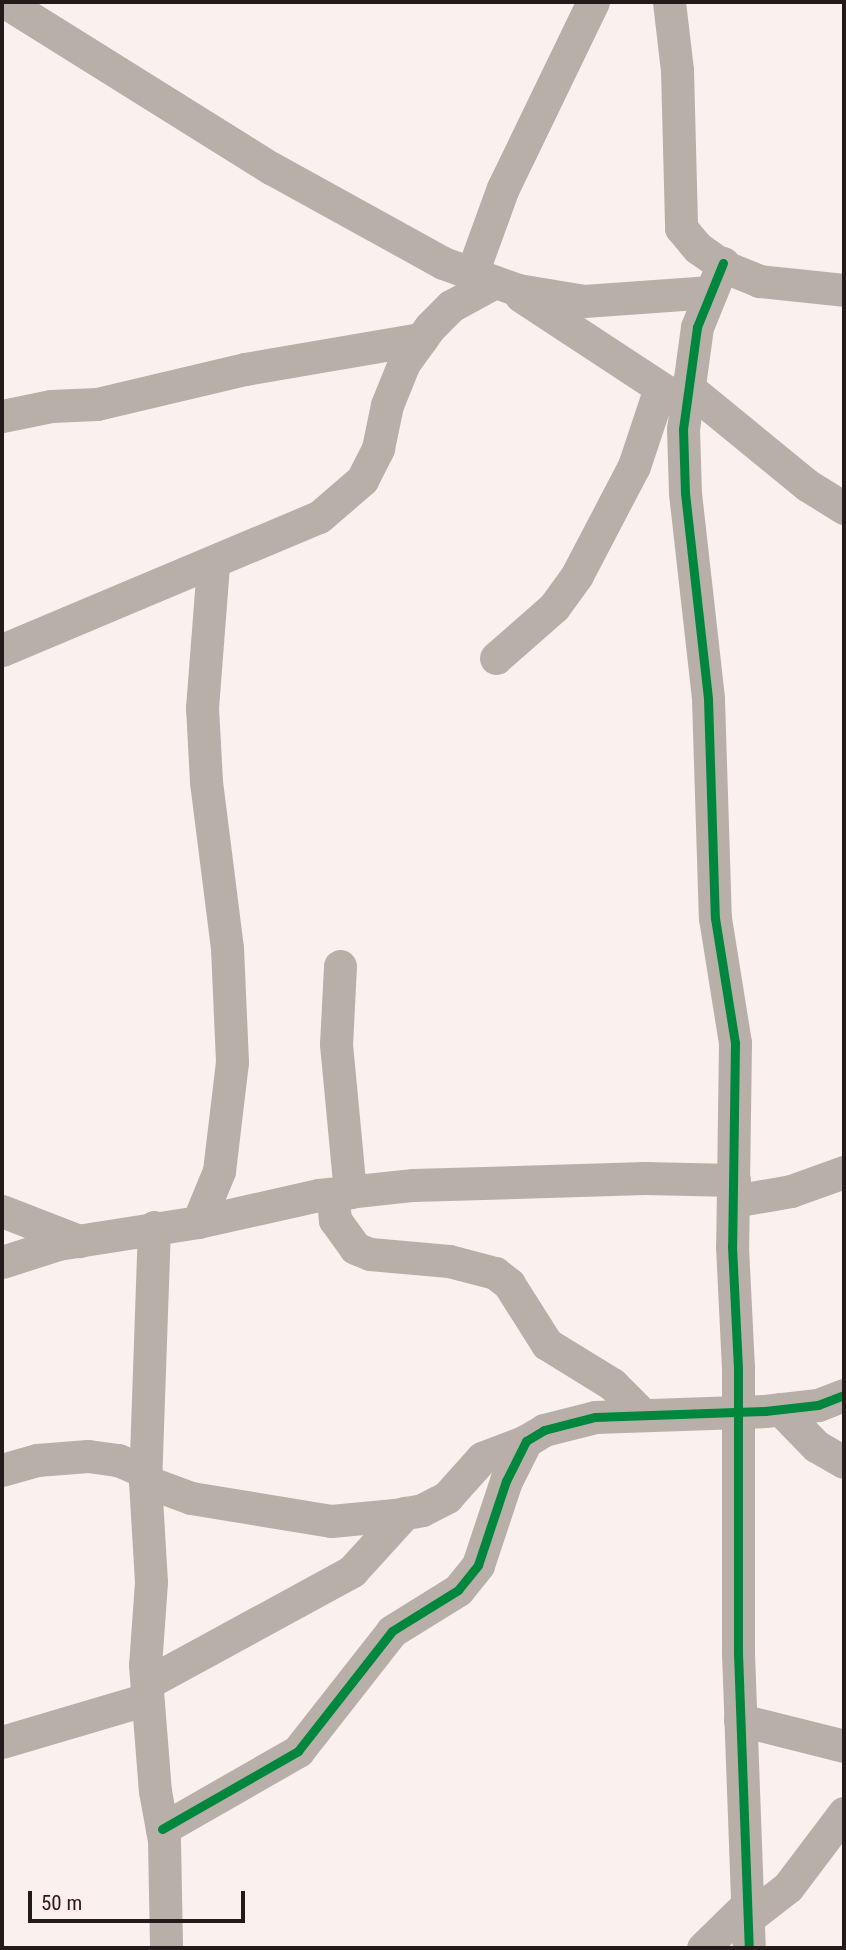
<!DOCTYPE html>
<style>
body{margin:0}
#map{position:relative;width:846px;height:1950px;overflow:hidden;background:#faf0ee;font-family:"Roboto Condensed",sans-serif}
div>[style]{position:absolute}
.minor>*{height:33px;margin:-16.5px;padding:0 16.5px;transform-origin:16.5px;border-radius:16.5px;background:#b9afa9}
.cycleway>*{height:9px;margin:-4.5px;padding:0 4.5px;transform-origin:4.5px;border-radius:4.5px;background:#00873e}
span{translate:-50% -50%;white-space:nowrap;text-align:center;line-height:1.15;-webkit-text-stroke:6px #ffece9;paint-order:stroke}
.frame{position:absolute;inset:0;border:4px solid #231b1a;pointer-events:none}
.scale{position:absolute;left:28px;top:1891px;width:217px;height:32px;box-sizing:border-box;border:4px solid #231b1a;border-top:0;padding-left:9px;font-size:21px;line-height:24px;white-space:nowrap;color:#231b1a;-webkit-text-stroke:5px #ffece9;paint-order:stroke}
</style>
<div id="map">
<div class="minor">
<i style="left:5px;top:2px;width:314px;rotate:32deg"></i>
<i style="left:271px;top:168px;width:196px;rotate:28.9deg"></i>
<i style="left:443px;top:263px;width:80px;rotate:19.8deg"></i>
<i style="left:518px;top:290px;width:67px;rotate:9.5deg"></i>
<i style="left:584px;top:301px;width:127px;rotate:-4.1deg"></i>
<i style="left:669px;top:2px;width:68px;rotate:83.3deg"></i>
<i style="left:677px;top:70px;width:158px;rotate:88.5deg"></i>
<i style="left:681px;top:228px;width:26px;rotate:50deg"></i>
<i style="left:698px;top:248px;width:33px;rotate:35deg"></i>
<i style="left:725px;top:267px;width:37px;rotate:22deg"></i>
<i style="left:759px;top:281px;width:85px;rotate:6deg"></i>
<i style="left:723px;top:263px;width:69px;rotate:112.1deg"></i>
<i style="left:697px;top:327px;width:103px;rotate:97.8deg"></i>
<i style="left:683px;top:429px;width:64px;rotate:88.2deg"></i>
<i style="left:685px;top:493px;width:207px;rotate:83.6deg"></i>
<i style="left:708px;top:699px;width:219px;rotate:88.2deg"></i>
<i style="left:715px;top:918px;width:127px;rotate:80.9deg"></i>
<i style="left:735px;top:1043px;width:203px;rotate:90.8deg"></i>
<i style="left:732px;top:1246px;width:121px;rotate:87.2deg"></i>
<i style="left:738px;top:1367px;width:286px;rotate:90deg"></i>
<i style="left:738px;top:1653px;width:295px;rotate:87.9deg"></i>
<i style="left:472px;top:273px;width:90px;rotate:-70deg"></i>
<i style="left:503px;top:188px;width:207px;rotate:-64.2deg"></i>
<i style="left:521px;top:296px;width:188px;rotate:33.3deg"></i>
<i style="left:686px;top:386px;width:156px;rotate:39.3deg"></i>
<i style="left:807px;top:485px;width:44px;rotate:31.9deg"></i>
<i style="left:2px;top:416px;width:50px;rotate:-11.5deg"></i>
<i style="left:51px;top:406px;width:46px;rotate:-2.5deg"></i>
<i style="left:97px;top:404px;width:152px;rotate:-13.3deg"></i>
<i style="left:245px;top:369px;width:179px;rotate:-9.7deg"></i>
<i style="left:2px;top:650px;width:344px;rotate:-22.8deg"></i>
<i style="left:319px;top:517px;width:57px;rotate:-40.7deg"></i>
<i style="left:362px;top:480px;width:36px;rotate:-63deg"></i>
<i style="left:378px;top:448px;width:44px;rotate:-78.2deg"></i>
<i style="left:387px;top:405px;width:45px;rotate:-68deg"></i>
<i style="left:404px;top:363px;width:44px;rotate:-54.2deg"></i>
<i style="left:430px;top:327px;width:30px;rotate:-45deg"></i>
<i style="left:451px;top:306px;width:50px;rotate:-28.6deg"></i>
<i style="left:496px;top:658px;width:77px;rotate:-41.3deg"></i>
<i style="left:554px;top:607px;width:39px;rotate:-54deg"></i>
<i style="left:577px;top:575px;width:123px;rotate:-62.4deg"></i>
<i style="left:634px;top:466px;width:82px;rotate:-71.6deg"></i>
<i style="left:340px;top:966px;width:78px;rotate:92.9deg"></i>
<i style="left:336px;top:1044px;width:149px;rotate:84.6deg"></i>
<i style="left:333px;top:1194px;width:26px;rotate:86deg"></i>
<i style="left:335px;top:1220px;width:34px;rotate:54deg"></i>
<i style="left:355px;top:1248px;width:16px;rotate:22deg"></i>
<i style="left:370px;top:1254px;width:79px;rotate:5.1deg"></i>
<i style="left:449px;top:1261px;width:48px;rotate:14.6deg"></i>
<i style="left:495px;top:1273px;width:18px;rotate:38deg"></i>
<i style="left:509px;top:1284px;width:71px;rotate:57.7deg"></i>
<i style="left:547px;top:1344px;width:76px;rotate:31.6deg"></i>
<i style="left:612px;top:1384px;width:42px;rotate:45deg"></i>
<i style="left:734px;top:1201px;width:58px;rotate:-10deg"></i>
<i style="left:791px;top:1191px;width:56px;rotate:-19.7deg"></i>
<i style="left:2px;top:1211px;width:83px;rotate:21.3deg"></i>
<i style="left:198px;top:1222px;width:55px;rotate:-67.6deg"></i>
<i style="left:219px;top:1171px;width:110px;rotate:-83.2deg"></i>
<i style="left:232px;top:1062px;width:114px;rotate:-92.5deg"></i>
<i style="left:227px;top:948px;width:168px;rotate:-97.2deg"></i>
<i style="left:206px;top:781px;width:73px;rotate:-93.1deg"></i>
<i style="left:202px;top:708px;width:143px;rotate:-85.6deg"></i>
<i style="left:154px;top:1227px;width:254px;rotate:92deg"></i>
<i style="left:145px;top:1481px;width:101px;rotate:86.6deg"></i>
<i style="left:151px;top:1582px;width:83px;rotate:94.1deg"></i>
<i style="left:145px;top:1665px;width:126px;rotate:85.5deg"></i>
<i style="left:155px;top:1791px;width:50px;rotate:79.6deg"></i>
<i style="left:164px;top:1840px;width:108px;rotate:88.9deg"></i>
<i style="left:2px;top:1262px;width:59px;rotate:-17.8deg"></i>
<i style="left:58px;top:1244px;width:142px;rotate:-8.9deg"></i>
<i style="left:198px;top:1222px;width:124px;rotate:-12.6deg"></i>
<i style="left:319px;top:1195px;width:95px;rotate:-6.1deg"></i>
<i style="left:413px;top:1185px;width:232px;rotate:-1.7deg"></i>
<i style="left:645px;top:1178px;width:89px;rotate:1.3deg"></i>
<i style="left:780px;top:1409px;width:52px;rotate:45.8deg"></i>
<i style="left:816px;top:1446px;width:32px;rotate:30deg"></i>
<i style="left:2px;top:1470px;width:36px;rotate:-16deg"></i>
<i style="left:37px;top:1460px;width:51px;rotate:-4.5deg"></i>
<i style="left:88px;top:1456px;width:30px;rotate:8deg"></i>
<i style="left:118px;top:1460px;width:30px;rotate:23deg"></i>
<i style="left:145px;top:1481px;width:49px;rotate:20.3deg"></i>
<i style="left:191px;top:1498px;width:142px;rotate:9.3deg"></i>
<i style="left:331px;top:1521px;width:64px;rotate:-5.4deg"></i>
<i style="left:395px;top:1515px;width:27px;rotate:-10deg"></i>
<i style="left:422px;top:1510px;width:28px;rotate:-27deg"></i>
<i style="left:447px;top:1497px;width:52px;rotate:-48.1deg"></i>
<i style="left:482px;top:1458px;width:47px;rotate:-21.1deg"></i>
<i style="left:147px;top:1683px;width:234px;rotate:-28.6deg"></i>
<i style="left:352px;top:1571px;width:79px;rotate:-47.6deg"></i>
<i style="left:740px;top:1720px;width:107px;rotate:14deg"></i>
<i style="left:2px;top:1742px;width:151px;rotate:-16.5deg"></i>
<i style="left:162px;top:1829px;width:157px;rotate:-29.8deg"></i>
<i style="left:298px;top:1751px;width:152px;rotate:-51.9deg"></i>
<i style="left:392px;top:1631px;width:78px;rotate:-31.8deg"></i>
<i style="left:458px;top:1590px;width:32px;rotate:-51deg"></i>
<i style="left:478px;top:1565px;width:89px;rotate:-71.6deg"></i>
<i style="left:506px;top:1481px;width:45px;rotate:-63.4deg"></i>
<i style="left:526px;top:1441px;width:21px;rotate:-31deg"></i>
<i style="left:544px;top:1430px;width:53px;rotate:-14.3deg"></i>
<i style="left:595px;top:1417px;width:170px;rotate:-2deg"></i>
<i style="left:765px;top:1411px;width:53px;rotate:-6.5deg"></i>
<i style="left:818px;top:1405px;width:28px;rotate:-21deg"></i>
<i style="left:747px;top:1919px;width:52px;rotate:-38deg"></i>
<i style="left:788px;top:1887px;width:93px;rotate:-52.9deg"></i>
<i style="left:703px;top:1948px;width:60px;rotate:-44.3deg"></i>
</div>
<div class="cycleway">
<i style="left:723px;top:263px;width:69px;rotate:112.1deg"></i>
<i style="left:697px;top:327px;width:103px;rotate:97.8deg"></i>
<i style="left:683px;top:429px;width:64px;rotate:88.2deg"></i>
<i style="left:685px;top:493px;width:207px;rotate:83.6deg"></i>
<i style="left:708px;top:699px;width:219px;rotate:88.2deg"></i>
<i style="left:715px;top:918px;width:127px;rotate:80.9deg"></i>
<i style="left:735px;top:1043px;width:203px;rotate:90.8deg"></i>
<i style="left:732px;top:1246px;width:121px;rotate:87.2deg"></i>
<i style="left:738px;top:1367px;width:286px;rotate:90deg"></i>
<i style="left:738px;top:1653px;width:295px;rotate:87.9deg"></i>
<i style="left:162px;top:1829px;width:157px;rotate:-29.8deg"></i>
<i style="left:298px;top:1751px;width:152px;rotate:-51.9deg"></i>
<i style="left:392px;top:1631px;width:78px;rotate:-31.8deg"></i>
<i style="left:458px;top:1590px;width:32px;rotate:-51deg"></i>
<i style="left:478px;top:1565px;width:89px;rotate:-71.6deg"></i>
<i style="left:506px;top:1481px;width:45px;rotate:-63.4deg"></i>
<i style="left:526px;top:1441px;width:21px;rotate:-31deg"></i>
<i style="left:544px;top:1430px;width:53px;rotate:-14.3deg"></i>
<i style="left:595px;top:1417px;width:170px;rotate:-2deg"></i>
<i style="left:765px;top:1411px;width:53px;rotate:-6.5deg"></i>
<i style="left:818px;top:1405px;width:28px;rotate:-21deg"></i>
</div>
<div class="frame"></div>
<div class="scale">50 m</div>
</div>
